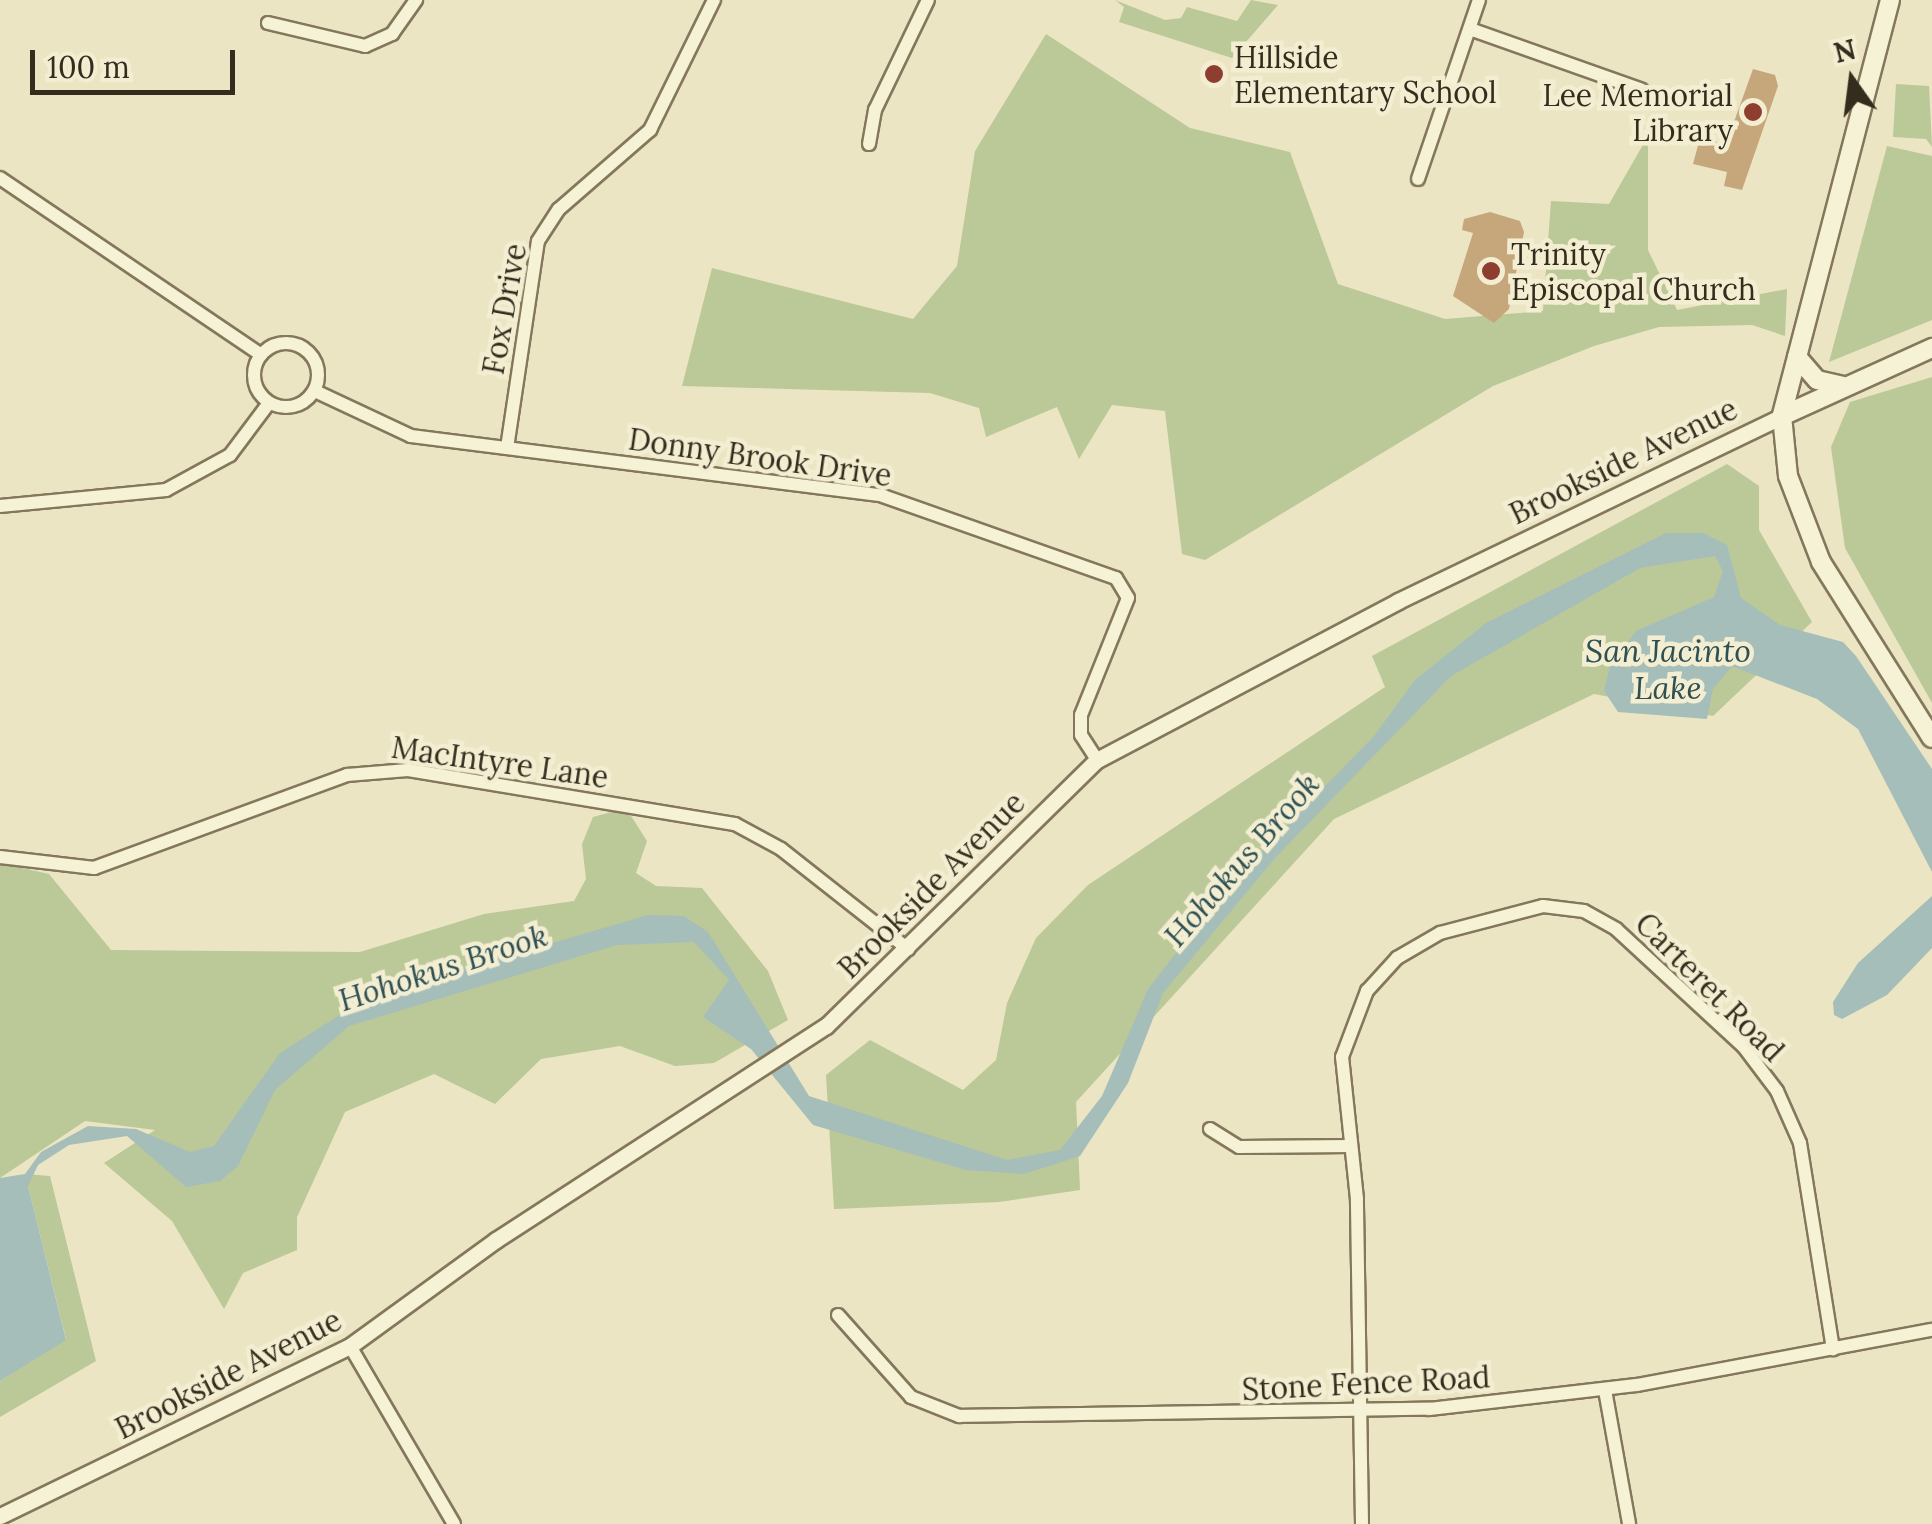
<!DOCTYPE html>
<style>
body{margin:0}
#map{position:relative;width:1932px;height:1524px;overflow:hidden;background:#ebe5c3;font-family:Lora,serif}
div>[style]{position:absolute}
.green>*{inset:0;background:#bbc898}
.water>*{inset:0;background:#a5beba}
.building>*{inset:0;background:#c6a77c}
.roads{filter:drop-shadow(2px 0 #84775b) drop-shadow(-2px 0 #84775b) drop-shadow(0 2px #84775b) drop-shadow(0 -2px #84775b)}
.minor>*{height:12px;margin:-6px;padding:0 6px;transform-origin:6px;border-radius:6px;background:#f6f2d6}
.minor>.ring{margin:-6px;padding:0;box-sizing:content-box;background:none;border:12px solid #f6f2d6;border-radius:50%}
.tertiary>*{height:15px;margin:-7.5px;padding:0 7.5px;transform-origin:7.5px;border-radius:7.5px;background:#f6f2d6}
.secondary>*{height:18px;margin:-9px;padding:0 9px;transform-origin:9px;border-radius:9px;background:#f6f2d6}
.dots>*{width:28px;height:28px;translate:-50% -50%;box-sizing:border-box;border:5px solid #f3eed2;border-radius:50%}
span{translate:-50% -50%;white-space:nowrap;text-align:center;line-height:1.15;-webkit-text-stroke:9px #f3eed2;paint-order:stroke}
.poi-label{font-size:30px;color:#342d1e}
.left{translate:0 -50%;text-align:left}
.right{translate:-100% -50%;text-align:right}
.street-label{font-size:30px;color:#342d1e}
.water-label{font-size:32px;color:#2f5053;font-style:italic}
.north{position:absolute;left:1802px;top:30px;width:100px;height:100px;-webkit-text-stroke:8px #f3eed2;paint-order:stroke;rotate:346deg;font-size:28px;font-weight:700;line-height:40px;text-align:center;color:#342d1e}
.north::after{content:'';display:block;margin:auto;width:35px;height:45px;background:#342d1e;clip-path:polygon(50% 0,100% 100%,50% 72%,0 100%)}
.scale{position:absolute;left:30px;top:50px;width:205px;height:45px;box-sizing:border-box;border:5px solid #342d1e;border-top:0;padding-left:12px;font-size:30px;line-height:35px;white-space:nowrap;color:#342d1e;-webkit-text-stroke:8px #f3eed2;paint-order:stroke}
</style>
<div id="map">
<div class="green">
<i style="clip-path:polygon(1115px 0,1165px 20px,1181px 18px,1187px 7px,1237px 21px,1251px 0,1278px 5px,1232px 58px,1119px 22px,1124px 7px)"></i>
<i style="clip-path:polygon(1046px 34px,1190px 128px,1290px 152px,1338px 284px,1445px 319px,1543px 311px,1551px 201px,1609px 204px,1648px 136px,1648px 250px,1677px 310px,1787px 289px,1785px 336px,1752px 325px,1659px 327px,1594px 346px,1493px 386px,1205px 560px,1182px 554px,1165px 411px,1112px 405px,1079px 459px,1057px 407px,986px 437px,979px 408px,930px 393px,682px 386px,712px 268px,913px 319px,957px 266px,975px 151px)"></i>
<i style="clip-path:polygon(1896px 84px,1929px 86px,1932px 147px,1926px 139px,1893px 137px)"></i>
<i style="clip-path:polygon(1887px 146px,1932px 156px,1932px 320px,1829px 362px)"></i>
<i style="clip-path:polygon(1932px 377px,1932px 703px,1845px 548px,1831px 447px,1850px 402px)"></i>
<i style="clip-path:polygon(1727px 464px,1759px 486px,1759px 530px,1812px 622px,1713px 716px,1594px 694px,1334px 819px,1076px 1102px,1080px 1190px,999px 1202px,834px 1209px,826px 1075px,870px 1040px,963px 1090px,996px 1060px,1007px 1003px,1036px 938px,1088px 885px,1385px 687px,1372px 656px)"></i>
<i style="clip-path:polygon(626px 808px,647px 841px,636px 873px,656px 886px,702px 888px,768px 971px,788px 1020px,714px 1063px,675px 1066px,620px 1046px,541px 1059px,495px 1104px,434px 1074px,345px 1112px,297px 1217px,297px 1250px,243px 1273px,224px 1309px,172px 1221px,104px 1163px,155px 1130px,85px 1121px,0 1178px,0 863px,49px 874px,111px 950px,360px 952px,484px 914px,574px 901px,586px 879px,582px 844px,593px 817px)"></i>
<i style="clip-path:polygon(25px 1174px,50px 1176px,96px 1361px,0 1417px,0 1381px,66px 1339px)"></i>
</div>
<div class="water">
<i style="clip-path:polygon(1666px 533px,1703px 533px,1727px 545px,1741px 598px,1780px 625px,1843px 642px,1856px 656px,1932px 769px,1932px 872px,1858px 729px,1817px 699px,1732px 666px,1713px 689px,1707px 719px,1618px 712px,1604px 691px,1610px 666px,1636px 631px,1714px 597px,1723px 571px,1715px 556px,1640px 568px,1451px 676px,1276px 857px,1163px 993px,1128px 1083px,1080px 1156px,1024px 1174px,966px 1170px,813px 1125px,751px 1049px,703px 1017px,729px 980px,694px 942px,617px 945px,349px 1026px,275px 1090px,238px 1166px,220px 1181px,186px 1187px,127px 1136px,69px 1145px,38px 1165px,28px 1186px,66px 1340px,0 1381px,0 1178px,25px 1174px,41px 1152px,88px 1126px,136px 1129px,190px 1152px,214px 1146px,280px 1053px,368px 997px,648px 915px,684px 916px,708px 932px,809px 1096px,1007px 1160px,1060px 1150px,1102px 1096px,1148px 989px,1230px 884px,1374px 736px,1415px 680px,1486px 623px)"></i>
<i style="clip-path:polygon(1932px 896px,1932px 948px,1887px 995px,1842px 1019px,1834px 1015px,1833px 1002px,1858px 963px)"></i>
</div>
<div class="building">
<i style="clip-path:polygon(1753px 69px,1775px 75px,1778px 86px,1742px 190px,1724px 186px,1727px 172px,1693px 164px,1700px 138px,1726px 144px)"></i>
<i style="clip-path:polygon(1490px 212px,1520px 221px,1524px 232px,1509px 309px,1494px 323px,1453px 296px,1473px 233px,1462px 230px,1464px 219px)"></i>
</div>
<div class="roads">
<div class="minor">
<i style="left:268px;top:23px;width:100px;rotate:13.3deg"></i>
<i style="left:365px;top:46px;width:30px;rotate:-24deg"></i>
<i style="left:392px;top:34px;width:42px;rotate:-54.8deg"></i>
<i style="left:1470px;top:29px;width:182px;rotate:19.5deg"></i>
<i style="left:869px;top:144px;width:35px;rotate:-80deg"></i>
<i style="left:875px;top:110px;width:122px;rotate:-64.3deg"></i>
<i style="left:0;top:178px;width:315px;rotate:34.1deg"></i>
<i style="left:1418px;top:179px;width:189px;rotate:-71.2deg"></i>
<i class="ring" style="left:254px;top:343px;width:52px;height:52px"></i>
<i style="left:315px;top:391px;width:106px;rotate:25.1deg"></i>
<i style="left:411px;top:436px;width:476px;rotate:7.2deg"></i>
<i style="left:883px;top:496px;width:247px;rotate:19.4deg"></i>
<i style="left:1116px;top:578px;width:23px;rotate:59deg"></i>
<i style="left:1128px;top:598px;width:126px;rotate:111.9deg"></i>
<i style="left:1081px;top:715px;width:20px;rotate:90deg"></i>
<i style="left:1081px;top:735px;width:30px;rotate:57deg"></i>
<i style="left:507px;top:448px;width:209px;rotate:-81.5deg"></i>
<i style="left:538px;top:241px;width:38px;rotate:-57deg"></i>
<i style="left:559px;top:209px;width:121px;rotate:-41deg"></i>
<i style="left:650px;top:130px;width:145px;rotate:-63.8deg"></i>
<i style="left:0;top:506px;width:167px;rotate:-5.5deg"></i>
<i style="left:166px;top:490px;width:73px;rotate:-28.7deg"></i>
<i style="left:230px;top:455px;width:65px;rotate:-53.1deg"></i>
<i style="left:0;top:857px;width:95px;rotate:6.7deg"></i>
<i style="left:94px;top:868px;width:270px;rotate:-20.2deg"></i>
<i style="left:347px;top:775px;width:61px;rotate:-4.7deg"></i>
<i style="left:408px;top:770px;width:331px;rotate:9.4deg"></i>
<i style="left:735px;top:824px;width:52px;rotate:28.5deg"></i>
<i style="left:781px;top:849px;width:162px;rotate:38.2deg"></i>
<i style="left:1210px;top:1129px;width:34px;rotate:32deg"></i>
<i style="left:1239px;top:1147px;width:112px;rotate:-0.5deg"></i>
<i style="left:838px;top:1315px;width:110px;rotate:48.3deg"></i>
<i style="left:911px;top:1397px;width:52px;rotate:21.6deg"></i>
<i style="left:959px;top:1416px;width:470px;rotate:-0.9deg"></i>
<i style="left:1429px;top:1409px;width:209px;rotate:-6.6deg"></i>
<i style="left:1637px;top:1385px;width:300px;rotate:-10.6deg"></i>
<i style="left:350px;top:1346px;width:206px;rotate:59.7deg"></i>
<i style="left:1605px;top:1390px;width:136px;rotate:79.8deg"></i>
<i style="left:1362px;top:1524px;width:325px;rotate:-90.9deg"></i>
<i style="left:1357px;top:1199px;width:143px;rotate:-96deg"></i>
<i style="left:1342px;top:1057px;width:71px;rotate:-69.3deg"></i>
<i style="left:1367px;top:991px;width:45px;rotate:-47.7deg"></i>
<i style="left:1397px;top:958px;width:50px;rotate:-30.2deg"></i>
<i style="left:1440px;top:933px;width:106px;rotate:-14.7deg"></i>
<i style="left:1543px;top:906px;width:41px;rotate:7deg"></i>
<i style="left:1584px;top:911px;width:37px;rotate:29deg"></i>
<i style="left:1616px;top:929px;width:173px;rotate:42.7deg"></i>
<i style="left:1743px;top:1046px;width:56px;rotate:52.9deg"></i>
<i style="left:1777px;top:1091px;width:57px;rotate:66.1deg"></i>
<i style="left:1800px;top:1143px;width:209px;rotate:80.9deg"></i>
</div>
<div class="tertiary">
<i style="left:0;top:1516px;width:389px;rotate:-25.9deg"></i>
<i style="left:350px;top:1346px;width:180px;rotate:-36deg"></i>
<i style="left:496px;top:1240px;width:393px;rotate:-33deg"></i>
<i style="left:826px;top:1026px;width:380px;rotate:-44.5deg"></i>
<i style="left:1097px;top:760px;width:340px;rotate:-27.8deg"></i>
<i style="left:1398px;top:601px;width:426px;rotate:-25.7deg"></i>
</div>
<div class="secondary">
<i style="left:1890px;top:0;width:430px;rotate:104.6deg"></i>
<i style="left:1782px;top:416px;width:60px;rotate:84.3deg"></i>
<i style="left:1788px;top:476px;width:92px;rotate:69deg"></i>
<i style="left:1821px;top:562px;width:208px;rotate:57.8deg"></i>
<i style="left:1797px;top:357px;width:30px;rotate:49deg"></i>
<i style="left:1817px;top:380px;width:26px;rotate:13deg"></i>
<i style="left:1782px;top:416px;width:165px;rotate:-24.4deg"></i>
</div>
</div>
<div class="dots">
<i style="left:1214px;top:74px;background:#8e3e2f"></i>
<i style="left:1753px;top:112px;background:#8e3e2f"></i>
<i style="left:1491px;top:271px;background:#8e3e2f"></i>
</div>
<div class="poi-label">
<span class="left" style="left:1234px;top:74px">Hillside<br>Elementary School</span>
<span class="right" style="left:1733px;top:112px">Lee Memorial<br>Library</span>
<span class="left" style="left:1511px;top:271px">Trinity<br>Episcopal Church</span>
</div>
<div class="street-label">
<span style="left:504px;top:309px;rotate:-80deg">Fox Drive</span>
<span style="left:760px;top:457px;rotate:8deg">Donny Brook Drive</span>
<span style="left:1623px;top:461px;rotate:-26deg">Brookside Avenue</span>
<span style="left:500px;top:762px;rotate:8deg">MacIntyre Lane</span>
<span style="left:931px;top:885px;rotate:-45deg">Brookside Avenue</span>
<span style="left:1710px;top:987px;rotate:45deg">Carteret Road</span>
<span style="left:228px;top:1374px;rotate:-27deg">Brookside Avenue</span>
<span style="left:1366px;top:1383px;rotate:-3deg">Stone Fence Road</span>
</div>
<div class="water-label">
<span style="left:1668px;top:670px">San Jacinto<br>Lake</span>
<span style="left:1242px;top:860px;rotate:-49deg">Hohokus Brook</span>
<span style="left:443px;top:968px;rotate:-18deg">Hohokus Brook</span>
</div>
<div class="north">N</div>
<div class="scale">100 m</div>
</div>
